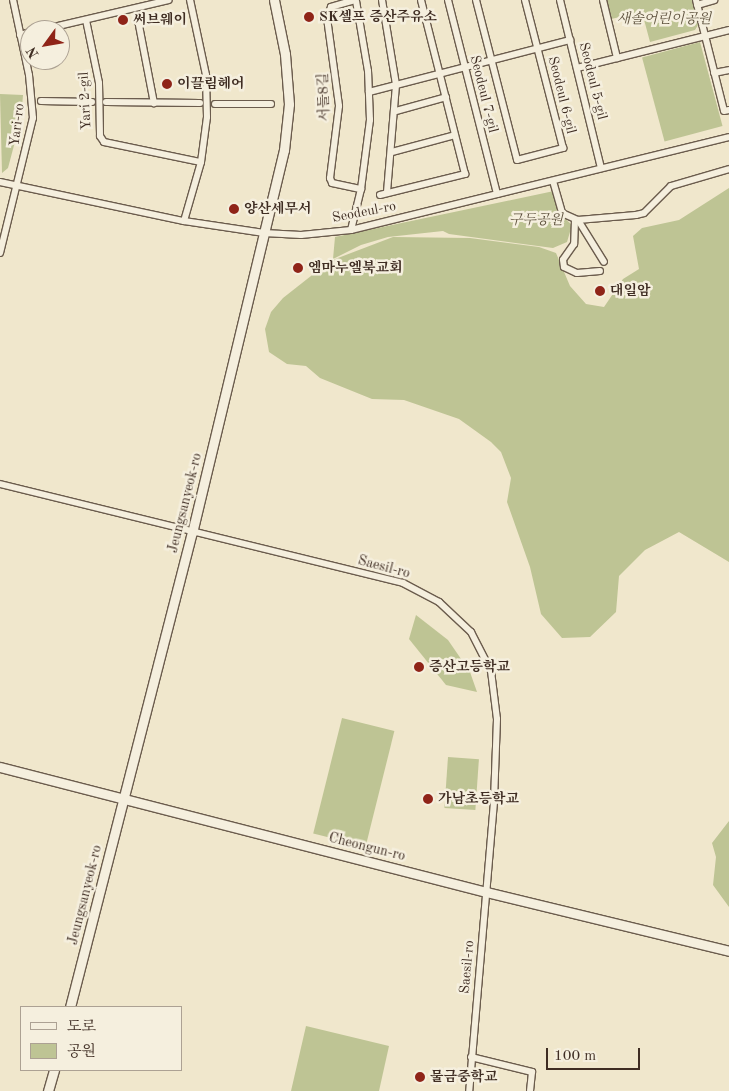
<!DOCTYPE html>
<meta charset="utf-8">
<style>
body{margin:0}
#map{position:relative;width:729px;height:1091px;overflow:hidden;background:#f0e7cc;font-family:"Old Standard TT","Noto Serif KR",serif}
div>[style]{position:absolute}
.green>*{inset:0;background:#bec494;transform-origin:0 0}
.roads{filter:drop-shadow(1px 0 #6b5c4d) drop-shadow(-1px 0 #6b5c4d) drop-shadow(0 1px #6b5c4d) drop-shadow(0 -1px #6b5c4d)}
.street>*{height:6px;margin:-3px;padding:0 3px;transform-origin:3px;border-radius:3px;background:#f5efde}
.secondary>*{height:9px;margin:-4.5px;padding:0 4.5px;transform-origin:4.5px;border-radius:4.5px;background:#f5efde}
.dots>*{width:14px;height:14px;translate:-50% -50%;box-sizing:border-box;border:2px solid #f5efde;border-radius:50%}
span{translate:-50% -50%;white-space:nowrap;text-align:center;line-height:1.15;-webkit-text-stroke:5px #f5efde;paint-order:stroke}
.poi-label{font-size:14px;color:#3f2d23;font-weight:700}
.left{translate:0 -50%;text-align:left}
.park-label{font-size:14px;color:#5f533f;font-style:italic}
.street-label{font-size:14px;color:#3f2d23}
.legend{position:absolute;left:20px;top:1006px;width:162px;height:65px;box-sizing:border-box;background:#f5efde;border:1px solid #aca193;margin:0;padding:6px 9px;list-style:none;font-size:15px;color:#3f2d23}
.legend li{display:flex;align-items:center;gap:10px;height:25px}
.legend b{width:25px;border:1px solid #aca193}
.north{position:absolute;left:20px;top:20px;width:50px;height:50px;box-sizing:border-box;background:#f5efde;border:1px solid #aca193;border-radius:50%;rotate:238deg;font-size:14px;font-weight:700;line-height:20px;text-align:center;color:#3f2d23}
.north::after{content:'';display:block;margin:auto;width:18px;height:22px;background:#8f2418;clip-path:polygon(50% 0,100% 100%,50% 72%,0 100%)}
.scale{position:absolute;left:546px;top:1048px;width:94px;height:22px;box-sizing:border-box;border:2px solid #3f2d23;border-top:0;padding-left:6px;font-size:15px;line-height:18px;white-space:nowrap;color:#3f2d23;-webkit-text-stroke:4px #f5efde;paint-order:stroke}
</style>
<div id="map">
<div class="green">
<i style="clip-path:polygon(606px 0,692px 0,698px 25px,695px 30px,650px 42px,642px 12px,611px 19px)"></i>
<i style="left:700px;top:42px;width:87px;height:60px;rotate:75deg"></i>
<i style="clip-path:polygon(0 94px,23px 95px,21px 119px,8px 168px,2px 173px)"></i>
<i style="clip-path:polygon(729px 188px,729px 562px,679px 532px,645px 550px,619px 576px,616px 612px,590px 637px,562px 638px,541px 614px,530px 567px,507px 502px,511px 478px,501px 452px,491px 442px,459px 419px,404px 400px,372px 399px,320px 378px,306px 366px,287px 364px,269px 352px,265px 329px,271px 312px,283px 298px,330px 261px,393px 237px,470px 238px,539px 247px,556px 253px,570px 286px,586px 304px,604px 307px,623px 279px,639px 269px,633px 236px,642px 228px,679px 220px)"></i>
<i style="clip-path:polygon(554px 191px,561px 215px,572px 225px,567px 242px,553px 248px,449px 234px,443px 231px,388px 237px,361px 245px,333px 259px,335px 237px)"></i>
<i style="clip-path:polygon(416px 615px,448px 640px,470px 672px,477px 692px,446px 685px,409px 639px)"></i>
<i style="left:342px;top:718px;width:54px;height:119px;rotate:14deg"></i>
<i style="left:448px;top:757px;width:31px;height:51px;rotate:4deg"></i>
<i style="clip-path:polygon(729px 821px,729px 907px,713px 885px,716px 857px,712px 843px)"></i>
<i style="clip-path:polygon(306px 1026px,389px 1046px,379px 1091px,291px 1091px)"></i>
</div>
<div class="roads">
<div class="street">
<i style="left:355px;top:0;width:25px;rotate:164deg"></i>
<i style="left:331px;top:7px;width:12px;rotate:110deg"></i>
<i style="left:327px;top:18px;width:89px;rotate:82.2deg"></i>
<i style="left:339px;top:106px;width:73px;rotate:97.1deg"></i>
<i style="left:330px;top:178px;width:5px;rotate:68deg"></i>
<i style="left:332px;top:183px;width:30px;rotate:12deg"></i>
<i style="left:382px;top:0;width:86px;rotate:80.6deg"></i>
<i style="left:396px;top:85px;width:108px;rotate:94.8deg"></i>
<i style="left:448px;top:0;width:200px;rotate:75.8deg"></i>
<i style="left:476px;top:0;width:165px;rotate:75.6deg"></i>
<i style="left:517px;top:160px;width:48px;rotate:-14.6deg"></i>
<i style="left:563px;top:148px;width:153px;rotate:-104.4deg"></i>
<i style="left:560px;top:0;width:173px;rotate:76.3deg"></i>
<i style="left:603px;top:0;width:60px;rotate:76.4deg"></i>
<i style="left:696px;top:0;width:114px;rotate:75.8deg"></i>
<i style="left:724px;top:111px;width:5px;rotate:-11deg"></i>
<i style="left:697px;top:5px;width:18px;rotate:-16deg"></i>
<i style="left:137px;top:15px;width:90px;rotate:79.1deg"></i>
<i style="left:86px;top:20px;width:64px;rotate:78.3deg"></i>
<i style="left:99px;top:83px;width:53px;rotate:88.9deg"></i>
<i style="left:100px;top:136px;width:7px;rotate:56deg"></i>
<i style="left:104px;top:142px;width:99px;rotate:11.7deg"></i>
<i style="left:41px;top:30px;width:131px;rotate:-13.2deg"></i>
<i style="left:20px;top:35px;width:10px;rotate:-17deg"></i>
<i style="left:577px;top:68px;width:157px;rotate:-14deg"></i>
<i style="left:714px;top:73px;width:15px;rotate:-11deg"></i>
<i style="left:369px;top:92px;width:208px;rotate:-14.5deg"></i>
<i style="left:41px;top:101px;width:51px;rotate:1.1deg"></i>
<i style="left:106px;top:102px;width:94px;rotate:0.6deg"></i>
<i style="left:215px;top:104px;width:56px"></i>
<i style="left:396px;top:111px;width:52px;rotate:-15.6deg"></i>
<i style="left:392px;top:152px;width:65px;rotate:-15.1deg"></i>
<i style="left:553px;top:181px;width:33px;rotate:74deg"></i>
<i style="left:562px;top:213px;width:17px;rotate:24deg"></i>
<i style="left:578px;top:220px;width:58px;rotate:-4.9deg"></i>
<i style="left:636px;top:215px;width:8px;rotate:-14deg"></i>
<i style="left:644px;top:213px;width:38px;rotate:-45deg"></i>
<i style="left:671px;top:186px;width:60px;rotate:-16.3deg"></i>
<i style="left:0;top:182px;width:188px;rotate:12deg"></i>
<i style="left:184px;top:221px;width:81px;rotate:8.5deg"></i>
<i style="left:264px;top:233px;width:37px;rotate:3deg"></i>
<i style="left:301px;top:235px;width:50px;rotate:-5.7deg"></i>
<i style="left:351px;top:230px;width:389px;rotate:-13.8deg"></i>
<i style="left:380px;top:195px;width:88px;rotate:-13.9deg"></i>
<i style="left:465px;top:174px;width:179px;rotate:-104.2deg"></i>
<i style="left:575px;top:220px;width:24px;rotate:92deg"></i>
<i style="left:574px;top:244px;width:19px;rotate:125deg"></i>
<i style="left:563px;top:260px;width:7px;rotate:82deg"></i>
<i style="left:564px;top:267px;width:14px;rotate:25deg"></i>
<i style="left:577px;top:273px;width:23px;rotate:-5deg"></i>
<i style="left:578px;top:220px;width:49px;rotate:58.2deg"></i>
<i style="left:184px;top:221px;width:61px;rotate:-73.9deg"></i>
<i style="left:201px;top:162px;width:45px;rotate:-82.4deg"></i>
<i style="left:207px;top:117px;width:42px;rotate:-91.4deg"></i>
<i style="left:206px;top:75px;width:77px;rotate:-102deg"></i>
<i style="left:351px;top:230px;width:42px;rotate:-76.3deg"></i>
<i style="left:361px;top:189px;width:70px;rotate:-82.6deg"></i>
<i style="left:370px;top:120px;width:49px;rotate:-92.3deg"></i>
<i style="left:368px;top:71px;width:71px;rotate:-99.7deg"></i>
<i style="left:0;top:253px;width:139px;rotate:-76.3deg"></i>
<i style="left:33px;top:118px;width:43px;rotate:-95.3deg"></i>
<i style="left:29px;top:75px;width:77px;rotate:-102deg"></i>
<i style="left:0;top:484px;width:415px;rotate:13.8deg"></i>
<i style="left:403px;top:583px;width:41px;rotate:27.8deg"></i>
<i style="left:439px;top:602px;width:44px;rotate:43.2deg"></i>
<i style="left:471px;top:632px;width:44px;rotate:62.9deg"></i>
<i style="left:491px;top:671px;width:48px;rotate:82.9deg"></i>
<i style="left:497px;top:719px;width:83px;rotate:92.1deg"></i>
<i style="left:494px;top:802px;width:290px;rotate:94.9deg"></i>
<i style="left:471px;top:1057px;width:63px;rotate:13.8deg"></i>
<i style="left:532px;top:1072px;width:19px;rotate:96deg"></i>
</div>
<div class="secondary">
<i style="left:0;top:767px;width:502px;rotate:14.42deg"></i>
<i style="left:486px;top:892px;width:250px;rotate:13.6deg"></i>
<i style="left:70px;top:1007px;width:489px;rotate:-75.6deg"></i>
<i style="left:192px;top:533px;width:394px;rotate:-76.5deg"></i>
<i style="left:284px;top:150px;width:46px;rotate:-83.8deg"></i>
<i style="left:289px;top:104px;width:50px;rotate:-94.6deg"></i>
<i style="left:285px;top:54px;width:55px;rotate:-101.5deg"></i>
<i style="left:48px;top:1091px;width:22px;rotate:-74deg"></i>
</div>
</div>
<div class="dots">
<i style="left:309px;top:17px;background:#8f2418"></i>
<i style="left:123px;top:20px;background:#8f2418"></i>
<i style="left:167px;top:84px;background:#8f2418"></i>
<i style="left:234px;top:209px;background:#8f2418"></i>
<i style="left:298px;top:268px;background:#8f2418"></i>
<i style="left:600px;top:291px;background:#8f2418"></i>
<i style="left:419px;top:667px;background:#8f2418"></i>
<i style="left:428px;top:799px;background:#8f2418"></i>
<i style="left:420px;top:1077px;background:#8f2418"></i>
</div>
<div class="poi-label">
<span class="left" style="left:319px;top:17px">SK셀프 증산주유소</span>
<span class="left" style="left:133px;top:20px">써브웨이</span>
<span class="left" style="left:177px;top:84px">이끌림헤어</span>
<span class="left" style="left:244px;top:209px">양산세무서</span>
<span class="left" style="left:308px;top:268px">엠마누엘북교회</span>
<span class="left" style="left:610px;top:291px">대일암</span>
<span class="left" style="left:429px;top:667px">증산고등학교</span>
<span class="left" style="left:438px;top:799px">가남초등학교</span>
<span class="left" style="left:430px;top:1077px">물금중학교</span>
</div>
<div class="park-label">
<span style="left:664px;top:19px">새솔어린이공원</span>
<span style="left:536px;top:220px">구두공원</span>
</div>
<div class="street-label">
<span style="left:593px;top:81px;rotate:76deg">Seodeul 5-gil</span>
<span style="left:484px;top:94px;rotate:76deg">Seodeul 7-gil</span>
<span style="left:562px;top:95px;rotate:76deg">Seodeul 6-gil</span>
<span style="left:324px;top:97px;rotate:-92deg">서들8길</span>
<span style="left:85px;top:101px;rotate:-93deg">Yari 2-gil</span>
<span style="left:17px;top:125px;rotate:-83deg">Yari-ro</span>
<span style="left:364px;top:212px;rotate:-11deg">Seodeul-ro</span>
<span style="left:185px;top:503px;rotate:-76deg">Jeungsanyeok-ro</span>
<span style="left:384px;top:567px;rotate:15deg">Saesil-ro</span>
<span style="left:367px;top:847px;rotate:14deg">Cheongun-ro</span>
<span style="left:85px;top:895px;rotate:-76deg">Jeungsanyeok-ro</span>
<span style="left:467px;top:967px;rotate:-85deg">Saesil-ro</span>
</div>
<ul class="legend">
<li><b style="height:6px;background:#f5efde"></b>도로</li>
<li><b style="height:14px;background:#bec494"></b>공원</li>
</ul>
<div class="north">N</div>
<div class="scale">100 m</div>
</div>
